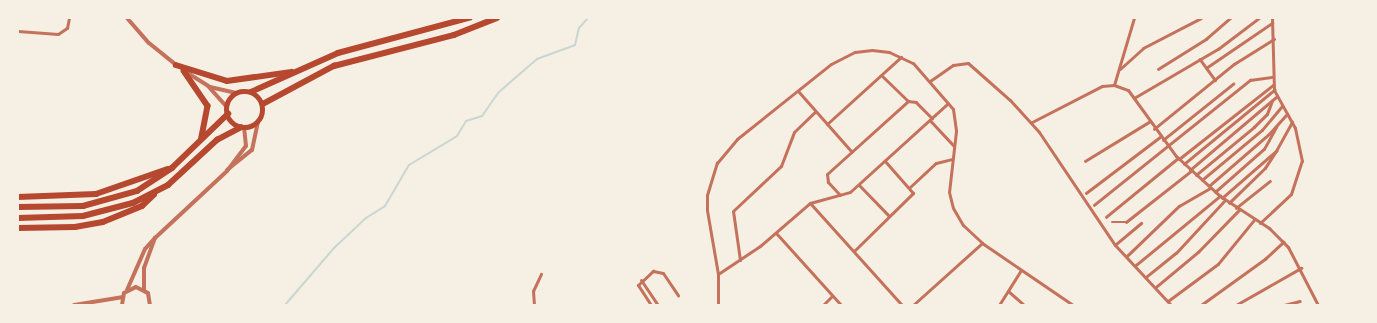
<!DOCTYPE html>
<style>
body{margin:0}
#map{position:relative;width:1377px;height:323px;overflow:hidden;background:#f6efe4;font-family:Overpass,sans-serif}
div>[style]{position:absolute}
.stream>*{height:2px;margin:-1px;padding:0 1px;transform-origin:1px;border-radius:1px;background:#c9d6d2}
.pedestrian>*{height:2.5px;margin:-1.25px;padding:0 1.25px;transform-origin:1.25px;border-radius:1.25px;background:#c5725c}
.minor>*{height:3px;margin:-1.5px;padding:0 1.5px;transform-origin:1.5px;border-radius:1.5px;background:#c5725c}
.tertiary>*{height:4px;margin:-2px;padding:0 2px;transform-origin:2px;border-radius:2px;background:#c5725c}
.trunk>*{height:5.5px;margin:-2.75px;padding:0 2.75px;transform-origin:2.75px;border-radius:2.75px;background:#b5482f}
.trunk>.ring{margin:-2.75px;padding:0;box-sizing:content-box;background:none;border:5.5px solid #b5482f;border-radius:50%}
span{translate:-50% -50%;white-space:nowrap;text-align:center;line-height:1.15;-webkit-text-stroke:3px #f6efe4;paint-order:stroke}
.frame{position:absolute;inset:0;border:19px solid #f6efe4;pointer-events:none}
</style>
<div id="map">
<div class="stream">
<i style="left:285px;top:305px;width:75px;rotate:-49.3deg"></i>
<i style="left:334px;top:248px;width:44px;rotate:-43.2deg"></i>
<i style="left:366px;top:218px;width:22px;rotate:-32deg"></i>
<i style="left:385px;top:206px;width:48px;rotate:-59.7deg"></i>
<i style="left:409px;top:165px;width:56px;rotate:-31.1deg"></i>
<i style="left:457px;top:136px;width:17px;rotate:-59deg"></i>
<i style="left:466px;top:121px;width:17px;rotate:-17deg"></i>
<i style="left:482px;top:116px;width:29px;rotate:-55deg"></i>
<i style="left:499px;top:92px;width:50px;rotate:-41deg"></i>
<i style="left:537px;top:59px;width:40px;rotate:-20.2deg"></i>
<i style="left:575px;top:45px;width:17px;rotate:-77deg"></i>
<i style="left:579px;top:28px;width:13px;rotate:-48deg"></i>
</div>
<div class="pedestrian">
<i style="left:1200px;top:59px;width:26px;rotate:54deg"></i>
<i style="left:1206px;top:68px;width:80px;rotate:-34.3deg"></i>
<i style="left:1158px;top:69px;width:57px;rotate:-32deg"></i>
<i style="left:1206px;top:39px;width:32px;rotate:-41deg"></i>
<i style="left:1134px;top:98px;width:97px;rotate:-30.3deg"></i>
<i style="left:1218px;top:49px;width:51px;rotate:-37.1deg"></i>
<i style="left:908px;top:101px;width:8px;rotate:7deg"></i>
<i style="left:916px;top:102px;width:23px;rotate:45deg"></i>
<i style="left:930px;top:120px;width:35px;rotate:47deg"></i>
<i style="left:1154px;top:129px;width:103px;rotate:-39.1deg"></i>
<i style="left:1234px;top:64px;width:47px;rotate:-32deg"></i>
<i style="left:1163px;top:140px;width:90px;rotate:-38.7deg"></i>
<i style="left:1179px;top:159px;width:120px;rotate:-38.2deg"></i>
<i style="left:1085px;top:161px;width:75px;rotate:-31.4deg"></i>
<i style="left:1184px;top:164px;width:117px;rotate:-39.4deg"></i>
<i style="left:1190px;top:170px;width:113px;rotate:-40.3deg"></i>
<i style="left:1196px;top:175px;width:75px;rotate:-39.6deg"></i>
<i style="left:1254px;top:127px;width:18px;rotate:-45deg"></i>
<i style="left:1267px;top:114px;width:14px;rotate:-69deg"></i>
<i style="left:1202px;top:180px;width:78px;rotate:-39.8deg"></i>
<i style="left:1262px;top:130px;width:31px;rotate:-50deg"></i>
<i style="left:1209px;top:186px;width:79px;rotate:-40.9deg"></i>
<i style="left:1269px;top:134px;width:27px;rotate:-48deg"></i>
<i style="left:1215px;top:192px;width:65px;rotate:-41.3deg"></i>
<i style="left:1264px;top:149px;width:25px;rotate:-61deg"></i>
<i style="left:1086px;top:193px;width:93px;rotate:-37.1deg"></i>
<i style="left:1222px;top:198px;width:72px;rotate:-41deg"></i>
<i style="left:1276px;top:151px;width:33px;rotate:-61deg"></i>
<i style="left:1229px;top:203px;width:50px;rotate:-44.2deg"></i>
<i style="left:1265px;top:168px;width:20px;rotate:-57deg"></i>
<i style="left:1094px;top:205px;width:200px;rotate:-38.7deg"></i>
<i style="left:1250px;top:80px;width:22px;rotate:-8deg"></i>
<i style="left:1236px;top:208px;width:43px;rotate:-38.5deg"></i>
<i style="left:1106px;top:217px;width:93px;rotate:-39.3deg"></i>
<i style="left:1112px;top:222px;width:14px"></i>
<i style="left:1126px;top:222px;width:83px;rotate:-38.1deg"></i>
<i style="left:1115px;top:245px;width:34px;rotate:-40deg"></i>
<i style="left:1127px;top:256px;width:72px;rotate:-43.9deg"></i>
<i style="left:1179px;top:206px;width:36px;rotate:-30deg"></i>
<i style="left:1136px;top:265px;width:109px;rotate:-39.4deg"></i>
<i style="left:1146px;top:277px;width:38px;rotate:-39deg"></i>
<i style="left:1176px;top:253px;width:72px;rotate:-47.2deg"></i>
<i style="left:1156px;top:287px;width:55px;rotate:-39.8deg"></i>
<i style="left:1198px;top:252px;width:59px;rotate:-45.7deg"></i>
<i style="left:1168px;top:301px;width:62px;rotate:-36.5deg"></i>
<i style="left:1218px;top:264px;width:57px;rotate:-50.7deg"></i>
<i style="left:1201px;top:305px;width:79px;rotate:-35.7deg"></i>
<i style="left:1265px;top:259px;width:25px;rotate:-43deg"></i>
<i style="left:1236px;top:305px;width:75px;rotate:-29.6deg"></i>
<i style="left:1284px;top:305px;width:16px;rotate:-14deg"></i>
</div>
<div class="minor">
<i style="left:18px;top:31px;width:40px;rotate:4.3deg"></i>
<i style="left:58px;top:34px;width:11px;rotate:-34deg"></i>
<i style="left:67px;top:28px;width:10px;rotate:-79deg"></i>
<i style="left:1120px;top:69px;width:31px;rotate:-42deg"></i>
<i style="left:1143px;top:48px;width:65px;rotate:-27.3deg"></i>
<i style="left:930px;top:81px;width:28px;rotate:-35deg"></i>
<i style="left:953px;top:65px;width:15px;rotate:-8deg"></i>
<i style="left:968px;top:63px;width:56px;rotate:41.4deg"></i>
<i style="left:1010px;top:100px;width:43px;rotate:47.8deg"></i>
<i style="left:1039px;top:132px;width:136px;rotate:56.1deg"></i>
<i style="left:1115px;top:245px;width:82px;rotate:47deg"></i>
<i style="left:1114px;top:85px;width:70px;rotate:-73.4deg"></i>
<i style="left:798px;top:91px;width:81px;rotate:48.5deg"></i>
<i style="left:1032px;top:122px;width:79px;rotate:-27.2deg"></i>
<i style="left:1102px;top:86px;width:12px;rotate:-5deg"></i>
<i style="left:1114px;top:85px;width:15px;rotate:20deg"></i>
<i style="left:1128px;top:90px;width:82px;rotate:54deg"></i>
<i style="left:1176px;top:156px;width:59px;rotate:42.3deg"></i>
<i style="left:1220px;top:196px;width:59px;rotate:33.1deg"></i>
<i style="left:1269px;top:228px;width:27px;rotate:45deg"></i>
<i style="left:1288px;top:247px;width:65px;rotate:62.7deg"></i>
<i style="left:827px;top:124px;width:100px;rotate:-42.2deg"></i>
<i style="left:859px;top:185px;width:43px;rotate:45.9deg"></i>
<i style="left:910px;top:187px;width:35px;rotate:-43deg"></i>
<i style="left:936px;top:163px;width:16px;rotate:-14deg"></i>
<i style="left:840px;top:195px;width:18px;rotate:-133deg"></i>
<i style="left:828px;top:182px;width:8px;rotate:-97deg"></i>
<i style="left:827px;top:174px;width:109px;rotate:-42deg"></i>
<i style="left:908px;top:101px;width:36px;rotate:-136deg"></i>
<i style="left:810px;top:203px;width:137px;rotate:48deg"></i>
<i style="left:1260px;top:223px;width:42px;rotate:-43.1deg"></i>
<i style="left:1291px;top:194px;width:35px;rotate:-72deg"></i>
<i style="left:1302px;top:161px;width:34px;rotate:-102deg"></i>
<i style="left:1295px;top:128px;width:43px;rotate:-118.9deg"></i>
<i style="left:1274px;top:90px;width:72px;rotate:-91.6deg"></i>
<i style="left:776px;top:233px;width:97px;rotate:47.9deg"></i>
<i style="left:854px;top:251px;width:83px;rotate:-44.5deg"></i>
<i style="left:913px;top:193px;width:43px;rotate:-131.2deg"></i>
<i style="left:740px;top:260px;width:49px;rotate:-98.1deg"></i>
<i style="left:733px;top:211px;width:66px;rotate:-43.2deg"></i>
<i style="left:781px;top:166px;width:36px;rotate:-69deg"></i>
<i style="left:794px;top:132px;width:29px;rotate:-44deg"></i>
<i style="left:718px;top:274px;width:50px;rotate:-33.7deg"></i>
<i style="left:760px;top:246px;width:66px;rotate:-40.7deg"></i>
<i style="left:810px;top:203px;width:41px;rotate:-15.4deg"></i>
<i style="left:850px;top:192px;width:132px;rotate:-42.2deg"></i>
<i style="left:641px;top:280px;width:30px;rotate:56deg"></i>
<i style="left:1008px;top:291px;width:21px;rotate:41deg"></i>
<i style="left:534px;top:305px;width:14px;rotate:-94deg"></i>
<i style="left:533px;top:291px;width:19px;rotate:-65deg"></i>
<i style="left:651px;top:305px;width:24px;rotate:-123deg"></i>
<i style="left:638px;top:285px;width:21px;rotate:-43deg"></i>
<i style="left:653px;top:271px;width:10px;rotate:11deg"></i>
<i style="left:663px;top:273px;width:27px;rotate:56deg"></i>
<i style="left:718px;top:305px;width:31px;rotate:-90deg"></i>
<i style="left:718px;top:274px;width:65px;rotate:-99.8deg"></i>
<i style="left:707px;top:210px;width:15px;rotate:-90deg"></i>
<i style="left:707px;top:195px;width:34px;rotate:-73deg"></i>
<i style="left:717px;top:163px;width:31px;rotate:-50deg"></i>
<i style="left:737px;top:139px;width:120px;rotate:-38.6deg"></i>
<i style="left:831px;top:64px;width:27px;rotate:-27deg"></i>
<i style="left:855px;top:52px;width:17px;rotate:-7deg"></i>
<i style="left:872px;top:50px;width:17px;rotate:7deg"></i>
<i style="left:889px;top:52px;width:26px;rotate:25deg"></i>
<i style="left:913px;top:63px;width:61px;rotate:49deg"></i>
<i style="left:953px;top:109px;width:22px;rotate:82deg"></i>
<i style="left:956px;top:131px;width:61px;rotate:96.5deg"></i>
<i style="left:949px;top:192px;width:16px;rotate:76deg"></i>
<i style="left:953px;top:208px;width:20px;rotate:60deg"></i>
<i style="left:963px;top:225px;width:26px;rotate:43deg"></i>
<i style="left:982px;top:243px;width:110px;rotate:34.3deg"></i>
<i style="left:823px;top:305px;width:13px;rotate:-45deg"></i>
<i style="left:913px;top:305px;width:93px;rotate:-41.9deg"></i>
<i style="left:999px;top:305px;width:41px;rotate:-57.8deg"></i>
</div>
<div class="tertiary">
<i style="left:127px;top:18px;width:33px;rotate:49deg"></i>
<i style="left:149px;top:43px;width:36px;rotate:39deg"></i>
<i style="left:186px;top:72px;width:26px;rotate:32deg"></i>
<i style="left:208px;top:86px;width:28px;rotate:48deg"></i>
<i style="left:210px;top:87px;width:28px;rotate:13deg"></i>
<i style="left:227px;top:170px;width:32px;rotate:-39deg"></i>
<i style="left:252px;top:150px;width:29px;rotate:-78deg"></i>
<i style="left:127px;top:290px;width:45px;rotate:-66.3deg"></i>
<i style="left:145px;top:249px;width:15px;rotate:-48deg"></i>
<i style="left:144px;top:290px;width:22px;rotate:-90deg"></i>
<i style="left:144px;top:268px;width:32px;rotate:-70deg"></i>
<i style="left:155px;top:238px;width:98px;rotate:-42.9deg"></i>
<i style="left:227px;top:171px;width:31px;rotate:-53deg"></i>
<i style="left:246px;top:146px;width:18px;rotate:-96deg"></i>
<i style="left:74px;top:305px;width:50px;rotate:-9.3deg"></i>
<i style="left:122px;top:305px;width:12px;rotate:-81deg"></i>
<i style="left:124px;top:293px;width:13px;rotate:-27deg"></i>
<i style="left:136px;top:287px;width:13px;rotate:27deg"></i>
<i style="left:148px;top:293px;width:12px;rotate:81deg"></i>
</div>
<div class="trunk">
<i style="left:176px;top:65px;width:53px;rotate:17.4deg"></i>
<i style="left:227px;top:81px;width:65px;rotate:-8deg"></i>
<i style="left:184px;top:71px;width:42px;rotate:55.6deg"></i>
<i style="left:208px;top:106px;width:33px;rotate:101deg"></i>
<i class="ring" style="left:227px;top:92px;width:30.5px;height:30.5px"></i>
<i style="left:251px;top:92px;width:95px;rotate:-24.1deg"></i>
<i style="left:338px;top:53px;width:136px;rotate:-15deg"></i>
<i style="left:263px;top:104px;width:81px;rotate:-28.2deg"></i>
<i style="left:334px;top:66px;width:124px;rotate:-14.5deg"></i>
<i style="left:454px;top:35px;width:46px;rotate:-21.6deg"></i>
<i style="left:18px;top:197px;width:78px;rotate:-2.2deg"></i>
<i style="left:96px;top:194px;width:76px;rotate:-19.1deg"></i>
<i style="left:18px;top:207px;width:65px;rotate:-0.9deg"></i>
<i style="left:83px;top:206px;width:56px;rotate:-15.5deg"></i>
<i style="left:137px;top:191px;width:42px;rotate:-33.3deg"></i>
<i style="left:172px;top:168px;width:78px;rotate:-44deg"></i>
<i style="left:18px;top:218px;width:65px;rotate:-1.8deg"></i>
<i style="left:83px;top:216px;width:52px;rotate:-14.6deg"></i>
<i style="left:133px;top:203px;width:39px;rotate:-27deg"></i>
<i style="left:168px;top:185px;width:67px;rotate:-42.6deg"></i>
<i style="left:217px;top:140px;width:27px;rotate:-28deg"></i>
<i style="left:18px;top:228px;width:57px;rotate:-1deg"></i>
<i style="left:75px;top:227px;width:28px;rotate:-10deg"></i>
<i style="left:103px;top:222px;width:42px;rotate:-22.3deg"></i>
<i style="left:142px;top:206px;width:16px;rotate:-43deg"></i>
</div>
<div class="frame"></div>
</div>
